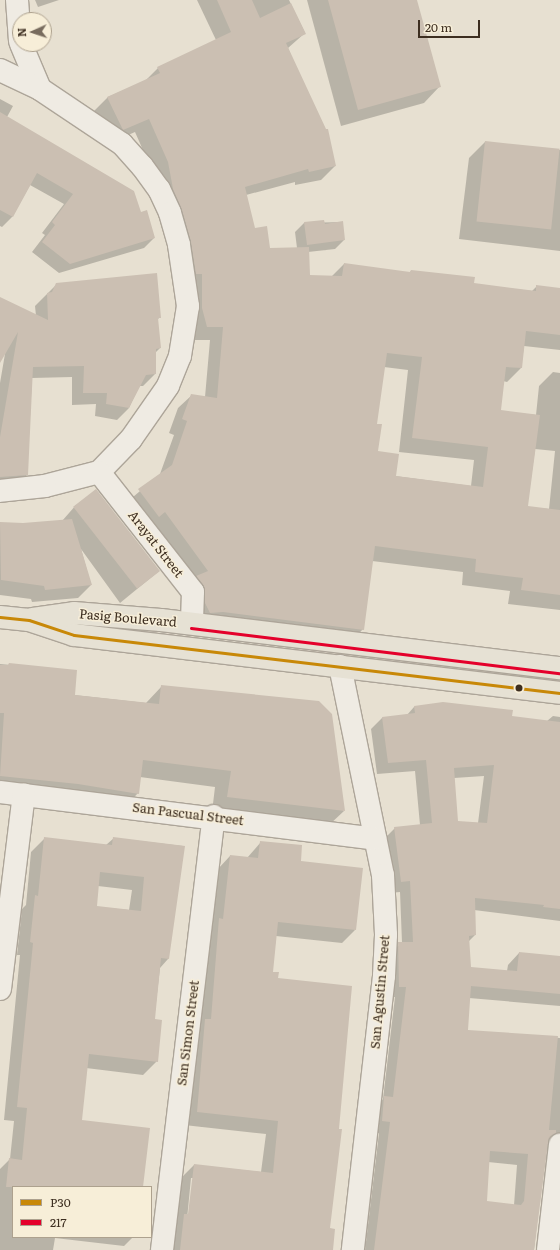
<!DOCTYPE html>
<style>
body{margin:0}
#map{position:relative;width:560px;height:1250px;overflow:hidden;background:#e7e0d1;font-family:Literata,serif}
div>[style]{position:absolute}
.shadow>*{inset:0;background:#0003}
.building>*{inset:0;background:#cbbfb2;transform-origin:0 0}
.roads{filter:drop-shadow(1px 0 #ada599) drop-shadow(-1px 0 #ada599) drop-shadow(0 1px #ada599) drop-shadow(0 -1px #ada599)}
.minor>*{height:22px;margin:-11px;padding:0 11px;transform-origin:11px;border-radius:11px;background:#efebe3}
.primary>*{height:22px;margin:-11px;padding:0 11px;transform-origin:11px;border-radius:11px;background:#e6e1d4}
.bus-1>*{height:3px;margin:-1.5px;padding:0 1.5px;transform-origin:1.5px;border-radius:1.5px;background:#c88808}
.bus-2>*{height:3px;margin:-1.5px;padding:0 1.5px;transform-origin:1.5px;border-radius:1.5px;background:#e4002b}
.dots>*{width:11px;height:11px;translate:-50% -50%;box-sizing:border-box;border:2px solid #f7eed8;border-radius:50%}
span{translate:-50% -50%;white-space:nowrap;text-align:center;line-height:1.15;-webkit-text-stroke:3px #f7eed8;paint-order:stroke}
.street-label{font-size:13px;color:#3d2e20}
.legend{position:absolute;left:12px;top:1186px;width:140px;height:52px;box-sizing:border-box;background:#f7eed8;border:1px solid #ada18e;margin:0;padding:5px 7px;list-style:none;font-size:12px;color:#3d2e20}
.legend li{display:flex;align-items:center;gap:8px;height:20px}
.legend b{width:20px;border:1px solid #ada18e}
.north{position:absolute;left:12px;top:12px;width:40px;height:40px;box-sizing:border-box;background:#f7eed8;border:1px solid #ada18e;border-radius:50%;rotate:267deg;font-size:11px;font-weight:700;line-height:16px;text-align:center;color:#3d2e20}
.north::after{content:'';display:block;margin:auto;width:14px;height:18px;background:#786c5e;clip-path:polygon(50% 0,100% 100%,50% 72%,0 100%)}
.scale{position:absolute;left:418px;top:20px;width:62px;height:18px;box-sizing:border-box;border:2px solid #3d2e20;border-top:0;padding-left:5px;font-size:12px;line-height:14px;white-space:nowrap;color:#3d2e20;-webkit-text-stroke:3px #f7eed8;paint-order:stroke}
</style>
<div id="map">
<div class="shadow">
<i style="clip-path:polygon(35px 0,59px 0,38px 7px)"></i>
<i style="clip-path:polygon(evenodd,197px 0,289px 0,305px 33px,288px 48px,335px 166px,321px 180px,295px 185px,295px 182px,246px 195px,254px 229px,269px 249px,297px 248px,295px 232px,304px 223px,342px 222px,344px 240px,335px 249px,308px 252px,309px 276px,331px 277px,344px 264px,409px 273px,411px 271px,473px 284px,532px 291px,537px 286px,560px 289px,560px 350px,524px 346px,521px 368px,507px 382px,503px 381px,500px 411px,536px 415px,539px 386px,553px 372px,560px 373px,560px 610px,508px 604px,510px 591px,462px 585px,463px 572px,372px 561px,363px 629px,350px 643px,209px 625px,126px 503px,160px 474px,174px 435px,169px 433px,178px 408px,192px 395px,205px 397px,210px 340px,194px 340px,154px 175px,135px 132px,110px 143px,94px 111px,108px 97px,145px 81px,158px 68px,216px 40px,197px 0,384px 367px,408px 370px,399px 452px,474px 460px,471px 486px,395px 476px,377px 452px,376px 425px,384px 367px,197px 0,535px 449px,555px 451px,549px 509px,527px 507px,535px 449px)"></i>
<i style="clip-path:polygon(307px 0,416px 0,440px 86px,424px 103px,341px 126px)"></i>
<i style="clip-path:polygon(0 99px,13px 106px,7px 117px,140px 213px,154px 238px,144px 248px,59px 273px,32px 252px,45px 235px,42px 233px,64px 204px,30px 185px,12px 217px,2px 227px,0 226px)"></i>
<i style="clip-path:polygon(485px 142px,560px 150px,560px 251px,459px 239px,469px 158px)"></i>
<i style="clip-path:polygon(57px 284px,160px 317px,157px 320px,160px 348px,155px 353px,155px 374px,143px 386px,139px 386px,129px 408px,117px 420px,95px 416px,96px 404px,72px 405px,72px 377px,32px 378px,27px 475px,15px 487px,0 487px,0 383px,6px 348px,0 359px,0 304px,36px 316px,35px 306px)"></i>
<i style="clip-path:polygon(76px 505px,159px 571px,120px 603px,81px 549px,91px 585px,78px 598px,32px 602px,31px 599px,0 595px,0 523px,23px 524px,62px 521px)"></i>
<i style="clip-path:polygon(0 664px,76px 671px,74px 695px,146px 703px,162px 686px,344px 811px,328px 826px,212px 812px,215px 787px,140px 777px,138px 793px,123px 809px,0 793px)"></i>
<i style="clip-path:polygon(evenodd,414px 707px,547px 721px,553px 716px,560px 717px,560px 921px,474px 910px,475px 935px,468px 942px,470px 968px,507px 971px,508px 965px,519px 953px,560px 957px,560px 1006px,469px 998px,466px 1031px,560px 1038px,560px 1155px,556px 1146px,546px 1145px,534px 1250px,365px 1250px,379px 1133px,371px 1132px,373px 1109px,383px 1099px,395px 997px,388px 998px,387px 955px,402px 943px,400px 892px,390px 893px,383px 840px,395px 828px,420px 825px,415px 771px,377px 774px,371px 729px,382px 718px,407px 715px,414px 707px,484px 776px,478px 823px,457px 822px,454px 778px,484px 776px,414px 707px,488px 1162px,517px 1165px,514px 1205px,486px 1202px,488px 1162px)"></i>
<i style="clip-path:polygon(evenodd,45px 838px,106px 845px,114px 838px,183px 846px,168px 959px,160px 968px,154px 1020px,157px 1061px,143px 1075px,86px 1068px,80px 1121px,142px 1187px,13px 1187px,13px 1237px,133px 1237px,124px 1246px,55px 1238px,53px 1250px,0 1250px,0 1169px,10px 1159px,14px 1121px,4px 1120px,20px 955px,17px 955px,22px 909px,26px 905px,31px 852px,45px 838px,98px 886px,132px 890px,129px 910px,96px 907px,98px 886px)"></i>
<i style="clip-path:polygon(evenodd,261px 842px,300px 862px,355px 930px,342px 943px,276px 936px,272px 973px,277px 979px,332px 1250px,168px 1250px,181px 1178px,194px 1165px,261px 1172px,266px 1134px,184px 1125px,217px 870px,230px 856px,247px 858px,261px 842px,191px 1178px,193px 1178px,189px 1220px,187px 1219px,191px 1178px)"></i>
</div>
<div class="building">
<i style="clip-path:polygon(evenodd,217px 0,252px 0,260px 18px,291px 3px,306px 34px,286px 43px,326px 129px,328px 129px,336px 166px,309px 172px,308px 169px,245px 187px,255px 228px,267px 226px,270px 248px,309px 247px,310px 275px,342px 276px,344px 263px,410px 272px,411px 270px,475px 277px,474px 283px,536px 291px,536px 285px,560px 288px,560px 335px,526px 331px,522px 368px,506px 367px,501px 410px,540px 415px,528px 506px,560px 510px,560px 595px,521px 590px,523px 578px,475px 572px,476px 559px,375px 546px,364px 630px,223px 612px,210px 613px,205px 603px,203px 585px,196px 576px,208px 571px,165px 512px,159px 517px,138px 489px,172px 465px,187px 421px,182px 419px,191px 394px,217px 398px,223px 327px,207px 327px,202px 308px,202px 274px,196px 274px,191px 242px,182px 210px,173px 189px,168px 162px,149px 119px,123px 130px,107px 97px,160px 73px,157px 67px,231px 32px,217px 0,387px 353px,422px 357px,412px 438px,488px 447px,483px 487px,396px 476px,399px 454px,378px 451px,382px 424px,377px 424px,387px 353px)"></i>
<i style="clip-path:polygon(328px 0,417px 0,441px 87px,358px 110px)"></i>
<i style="clip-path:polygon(0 112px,134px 191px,141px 212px,147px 210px,155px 238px,70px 264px,42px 242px,55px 225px,52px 222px,73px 194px,37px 173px,13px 217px,0 210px)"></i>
<i style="left:485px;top:141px;width:75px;height:81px;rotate:6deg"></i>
<i style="clip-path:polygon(324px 220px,325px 224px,343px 221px,345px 240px,307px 245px,304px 222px)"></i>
<i style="clip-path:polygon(157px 273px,161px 318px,158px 318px,161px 348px,156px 349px,156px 374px,146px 375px,129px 408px,106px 404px,107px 393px,83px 393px,84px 366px,33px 367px,28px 475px,0 477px,0 437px,18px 332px,0 363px,0 297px,48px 320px,47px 293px,52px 292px,56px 283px)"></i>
<i style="left:96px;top:489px;width:104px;height:29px;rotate:52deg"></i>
<i style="clip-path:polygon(72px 519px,92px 585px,45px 590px,44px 586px,1px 580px,0 522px,23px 523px)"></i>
<i style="clip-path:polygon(9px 663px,77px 670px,75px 695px,159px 704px,161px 685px,319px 701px,332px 714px,345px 811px,227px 797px,231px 771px,143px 760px,139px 794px,78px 784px,0 776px,4px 713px,0 713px,0 665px,8px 665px)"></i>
<i style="clip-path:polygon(evenodd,443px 702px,513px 710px,512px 716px,560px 722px,560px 909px,543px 907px,544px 905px,475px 898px,476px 935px,469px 936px,471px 967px,517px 971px,519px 952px,560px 956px,560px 994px,471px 986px,468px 1030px,558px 1036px,549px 1130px,556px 1130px,556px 1133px,550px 1137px,548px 1144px,534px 1250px,374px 1250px,390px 1122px,382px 1121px,384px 1096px,393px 1097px,406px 987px,399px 987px,398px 942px,413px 942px,410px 881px,401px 882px,394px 827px,432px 823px,426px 760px,388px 763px,382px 717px,415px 713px,414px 706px,443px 702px,494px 765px,487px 823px,458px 821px,454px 768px,494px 765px,443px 702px,490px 1151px,528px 1154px,524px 1201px,521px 1205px,487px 1201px,490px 1151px)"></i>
<i style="clip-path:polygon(evenodd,44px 837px,112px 845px,113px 837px,185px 846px,169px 959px,161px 958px,155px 1019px,162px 1020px,158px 1062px,89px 1054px,82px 1120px,150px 1128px,143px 1187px,6px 1187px,9px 1158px,22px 1160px,27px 1108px,17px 1107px,33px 943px,30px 942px,35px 895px,38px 896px,44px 837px,100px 872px,144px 877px,141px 911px,97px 906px,100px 872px)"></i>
<i style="clip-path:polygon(260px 841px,302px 845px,301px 861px,363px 868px,356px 930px,278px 922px,273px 972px,279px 972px,278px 978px,352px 986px,339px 1129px,342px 1129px,330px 1228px,335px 1229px,333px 1250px,180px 1250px,184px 1214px,188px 1214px,194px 1164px,273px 1173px,278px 1121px,197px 1112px,205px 1019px,211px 1019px,219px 918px,223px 919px,230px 855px,258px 858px)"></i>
</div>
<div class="roads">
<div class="minor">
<i style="left:17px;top:0;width:41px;rotate:85.8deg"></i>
<i style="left:21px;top:44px;width:49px;rotate:67.1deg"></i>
<i style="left:0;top:70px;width:44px;rotate:25.4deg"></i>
<i style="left:40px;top:89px;width:99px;rotate:33.9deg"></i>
<i style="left:122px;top:144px;width:30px;rotate:48deg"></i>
<i style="left:142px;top:166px;width:29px;rotate:54deg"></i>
<i style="left:159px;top:189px;width:26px;rotate:65deg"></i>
<i style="left:170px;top:213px;width:33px;rotate:74deg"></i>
<i style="left:179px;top:245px;width:62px;rotate:81.6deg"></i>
<i style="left:188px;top:306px;width:51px;rotate:99.1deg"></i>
<i style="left:180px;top:356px;width:32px;rotate:112deg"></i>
<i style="left:168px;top:386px;width:65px;rotate:124.9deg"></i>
<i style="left:131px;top:439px;width:46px;rotate:134.1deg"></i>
<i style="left:99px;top:472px;width:56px;rotate:165.5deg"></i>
<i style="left:45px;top:486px;width:45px;rotate:173.7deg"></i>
<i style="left:99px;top:472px;width:152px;rotate:51.9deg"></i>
<i style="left:193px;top:592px;width:31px;rotate:92deg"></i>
<i style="left:340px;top:666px;width:213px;rotate:78.4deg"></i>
<i style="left:383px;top:875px;width:60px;rotate:87.1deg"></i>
<i style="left:386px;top:935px;width:41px;rotate:92.8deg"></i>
<i style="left:384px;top:976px;width:276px;rotate:96.5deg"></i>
<i style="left:0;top:792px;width:378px;rotate:7.1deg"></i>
<i style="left:0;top:989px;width:196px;rotate:-83deg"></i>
<i style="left:162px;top:1250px;width:437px;rotate:-83.2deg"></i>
<i style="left:548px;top:1250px;width:106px;rotate:-83.5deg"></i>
</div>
<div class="primary">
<i style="left:0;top:617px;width:29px;rotate:6deg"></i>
<i style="left:29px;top:620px;width:47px;rotate:18.4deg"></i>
<i style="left:74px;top:635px;width:489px;rotate:6.8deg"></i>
<i style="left:33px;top:619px;width:41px;rotate:-8.3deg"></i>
<i style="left:74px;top:613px;width:87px;rotate:4.6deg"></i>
<i style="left:161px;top:620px;width:402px;rotate:6.9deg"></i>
</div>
</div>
<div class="bus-1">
<i style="left:0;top:617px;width:29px;rotate:6deg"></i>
<i style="left:29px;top:620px;width:47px;rotate:18.4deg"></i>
<i style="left:74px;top:635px;width:489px;rotate:6.8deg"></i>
</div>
<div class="bus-2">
<i style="left:191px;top:628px;width:371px;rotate:7deg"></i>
</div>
<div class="dots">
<i style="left:519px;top:688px;background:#3d2e20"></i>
</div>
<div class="street-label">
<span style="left:156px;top:544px;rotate:52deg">Arayat Street</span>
<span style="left:128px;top:618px;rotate:5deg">Pasig Boulevard</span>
<span style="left:188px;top:814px;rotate:7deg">San Pascual Street</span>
<span style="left:380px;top:992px;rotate:-85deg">San Agustin Street</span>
<span style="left:188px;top:1033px;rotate:-83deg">San Simon Street</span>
</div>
<ul class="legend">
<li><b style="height:5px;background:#c88808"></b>P30</li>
<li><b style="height:5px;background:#e4002b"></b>217</li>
</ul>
<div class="north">N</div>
<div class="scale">20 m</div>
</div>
